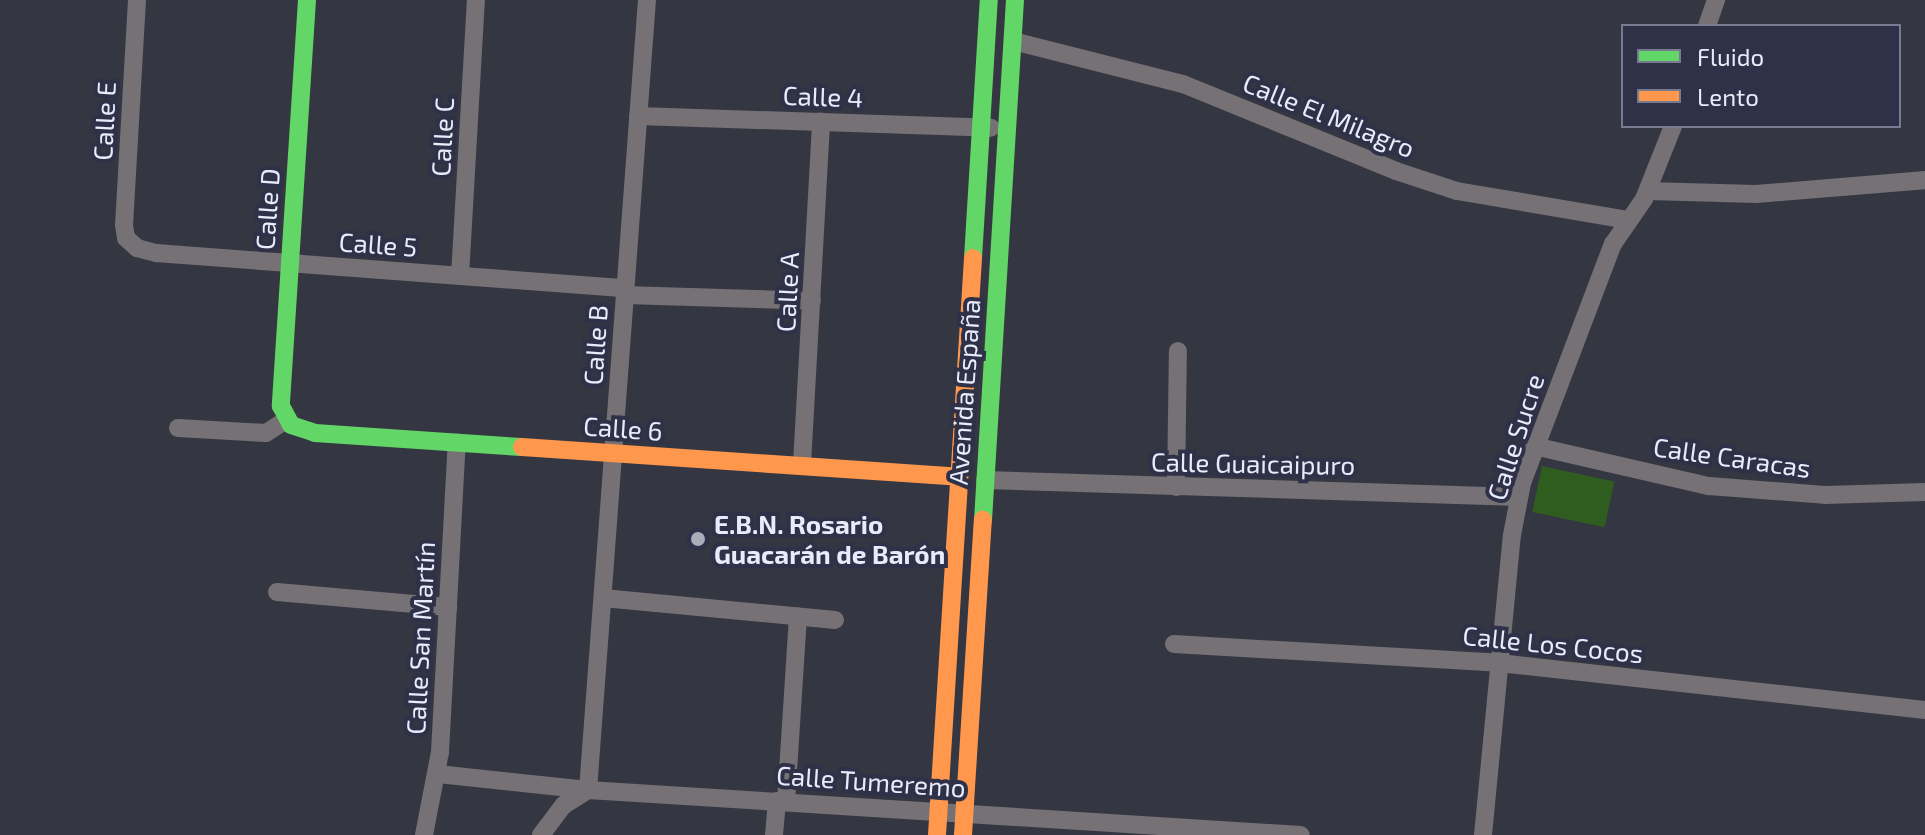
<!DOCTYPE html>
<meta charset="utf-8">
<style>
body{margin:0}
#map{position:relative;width:1925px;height:835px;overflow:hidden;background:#343642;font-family:"Exo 2",sans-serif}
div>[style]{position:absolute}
.green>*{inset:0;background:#2f5c1f;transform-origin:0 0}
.street>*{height:18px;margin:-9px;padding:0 9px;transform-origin:9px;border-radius:9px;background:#757175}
.fast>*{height:18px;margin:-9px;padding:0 9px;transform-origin:9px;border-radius:9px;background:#63d668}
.slow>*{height:18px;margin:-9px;padding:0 9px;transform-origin:9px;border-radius:9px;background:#ff974d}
.dots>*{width:22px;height:22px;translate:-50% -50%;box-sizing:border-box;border:4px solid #2e3148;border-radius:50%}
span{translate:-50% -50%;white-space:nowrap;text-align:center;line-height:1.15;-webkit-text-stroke:8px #2e3148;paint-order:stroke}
.street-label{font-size:26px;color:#e8ebf9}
.poi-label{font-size:26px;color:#e8ebf9;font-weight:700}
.left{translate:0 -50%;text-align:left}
.legend{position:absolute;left:1621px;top:24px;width:280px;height:104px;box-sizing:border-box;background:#2e3148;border:2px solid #787b8f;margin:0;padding:10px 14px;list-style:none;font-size:24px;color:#e8ebf9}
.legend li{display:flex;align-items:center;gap:16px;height:40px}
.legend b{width:40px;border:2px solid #787b8f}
</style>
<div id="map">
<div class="green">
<i style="left:1542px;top:466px;width:74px;height:47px;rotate:12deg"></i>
</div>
<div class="street">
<i style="left:137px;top:0;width:225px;rotate:93.3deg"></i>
<i style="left:124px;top:225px;width:13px;rotate:81deg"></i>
<i style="left:126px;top:238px;width:15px;rotate:42deg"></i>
<i style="left:137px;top:248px;width:20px;rotate:15deg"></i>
<i style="left:156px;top:253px;width:470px;rotate:4.3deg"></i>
<i style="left:1707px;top:26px;width:28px;rotate:-71deg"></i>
<i style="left:1013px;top:41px;width:175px;rotate:14.2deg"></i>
<i style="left:1183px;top:84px;width:230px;rotate:22.2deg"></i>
<i style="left:1396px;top:171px;width:64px;rotate:18.2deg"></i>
<i style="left:1457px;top:191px;width:174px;rotate:9.6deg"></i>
<i style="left:638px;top:116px;width:353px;rotate:1.9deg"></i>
<i style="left:1648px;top:191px;width:108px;rotate:1.6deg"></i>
<i style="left:1756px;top:194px;width:170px;rotate:-4.7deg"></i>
<i style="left:460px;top:276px;width:276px;rotate:-86.7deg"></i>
<i style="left:625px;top:295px;width:187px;rotate:1.8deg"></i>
<i style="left:178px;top:428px;width:88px;rotate:3.3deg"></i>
<i style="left:266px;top:433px;width:24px;rotate:-33deg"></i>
<i style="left:1534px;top:446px;width:180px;rotate:12.9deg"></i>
<i style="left:1709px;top:486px;width:116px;rotate:4.4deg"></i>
<i style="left:1825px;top:495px;width:100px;rotate:-1.7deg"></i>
<i style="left:802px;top:464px;width:343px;rotate:-86.8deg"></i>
<i style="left:985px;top:480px;width:534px;rotate:1.82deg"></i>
<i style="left:1176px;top:487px;width:136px;rotate:-89.2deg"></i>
<i style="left:277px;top:592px;width:172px;rotate:5deg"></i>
<i style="left:603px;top:598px;width:233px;rotate:5.4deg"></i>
<i style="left:1174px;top:644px;width:326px;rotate:3.3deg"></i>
<i style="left:1499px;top:663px;width:429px;rotate:6.3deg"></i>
<i style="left:438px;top:774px;width:151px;rotate:6.1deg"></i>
<i style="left:588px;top:790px;width:714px;rotate:3.61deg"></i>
<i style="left:588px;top:790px;width:792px;rotate:-85.73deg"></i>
<i style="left:786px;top:802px;width:186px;rotate:-86.3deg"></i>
<i style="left:424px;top:835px;width:85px;rotate:-79.1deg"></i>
<i style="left:440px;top:752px;width:310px;rotate:-86.9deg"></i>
<i style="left:541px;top:835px;width:38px;rotate:-53deg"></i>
<i style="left:564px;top:805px;width:28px;rotate:-32deg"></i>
<i style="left:774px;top:835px;width:34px;rotate:-85deg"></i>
<i style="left:1483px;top:835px;width:301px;rotate:-84.5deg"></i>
<i style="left:1512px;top:535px;width:53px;rotate:-79.1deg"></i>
<i style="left:1522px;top:483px;width:256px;rotate:-69.2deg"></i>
<i style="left:1613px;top:244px;width:55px;rotate:-55.4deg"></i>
<i style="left:1644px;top:199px;width:79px;rotate:-68.3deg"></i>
</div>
<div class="fast">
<i style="left:307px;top:0;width:407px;rotate:93.7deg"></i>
<i style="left:281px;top:406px;width:21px;rotate:62deg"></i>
<i style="left:291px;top:425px;width:25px;rotate:18deg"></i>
<i style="left:315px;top:433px;width:207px;rotate:3.9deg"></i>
<i style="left:973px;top:258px;width:258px;rotate:-86.5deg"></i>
<i style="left:983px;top:520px;width:521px;rotate:-86.48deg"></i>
</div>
<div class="slow">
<i style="left:522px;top:447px;width:438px;rotate:3.9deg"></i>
<i style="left:937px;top:835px;width:578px;rotate:-86.43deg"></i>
<i style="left:963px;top:835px;width:316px;rotate:-86.4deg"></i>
</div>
<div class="dots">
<i style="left:698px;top:539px;background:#a9acb9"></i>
</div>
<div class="street-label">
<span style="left:823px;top:96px;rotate:2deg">Calle 4</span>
<span style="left:1329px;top:115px;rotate:22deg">Calle El Milagro</span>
<span style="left:104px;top:121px;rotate:-87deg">Calle E</span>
<span style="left:442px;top:137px;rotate:-87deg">Calle C</span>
<span style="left:267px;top:209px;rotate:-86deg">Calle D</span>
<span style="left:378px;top:244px;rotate:4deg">Calle 5</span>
<span style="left:787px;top:292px;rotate:-87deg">Calle A</span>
<span style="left:595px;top:345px;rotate:-86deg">Calle B</span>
<span style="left:964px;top:392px;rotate:-86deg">Avenida España</span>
<span style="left:623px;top:428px;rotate:4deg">Calle 6</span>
<span style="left:1515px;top:437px;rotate:-72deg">Calle Sucre</span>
<span style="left:1732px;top:457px;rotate:8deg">Calle Caracas</span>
<span style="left:1253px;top:463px;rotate:1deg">Calle Guaicaipuro</span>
<span style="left:420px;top:638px;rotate:-87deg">Calle San Martín</span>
<span style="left:1553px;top:644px;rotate:6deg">Calle Los Cocos</span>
<span style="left:871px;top:781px;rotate:4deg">Calle Tumeremo</span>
</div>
<div class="poi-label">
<span class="left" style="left:714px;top:539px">E.B.N. Rosario<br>Guacarán de Barón</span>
</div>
<ul class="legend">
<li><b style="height:10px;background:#63d668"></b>Fluido</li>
<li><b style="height:10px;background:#ff974d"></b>Lento</li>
</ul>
</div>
